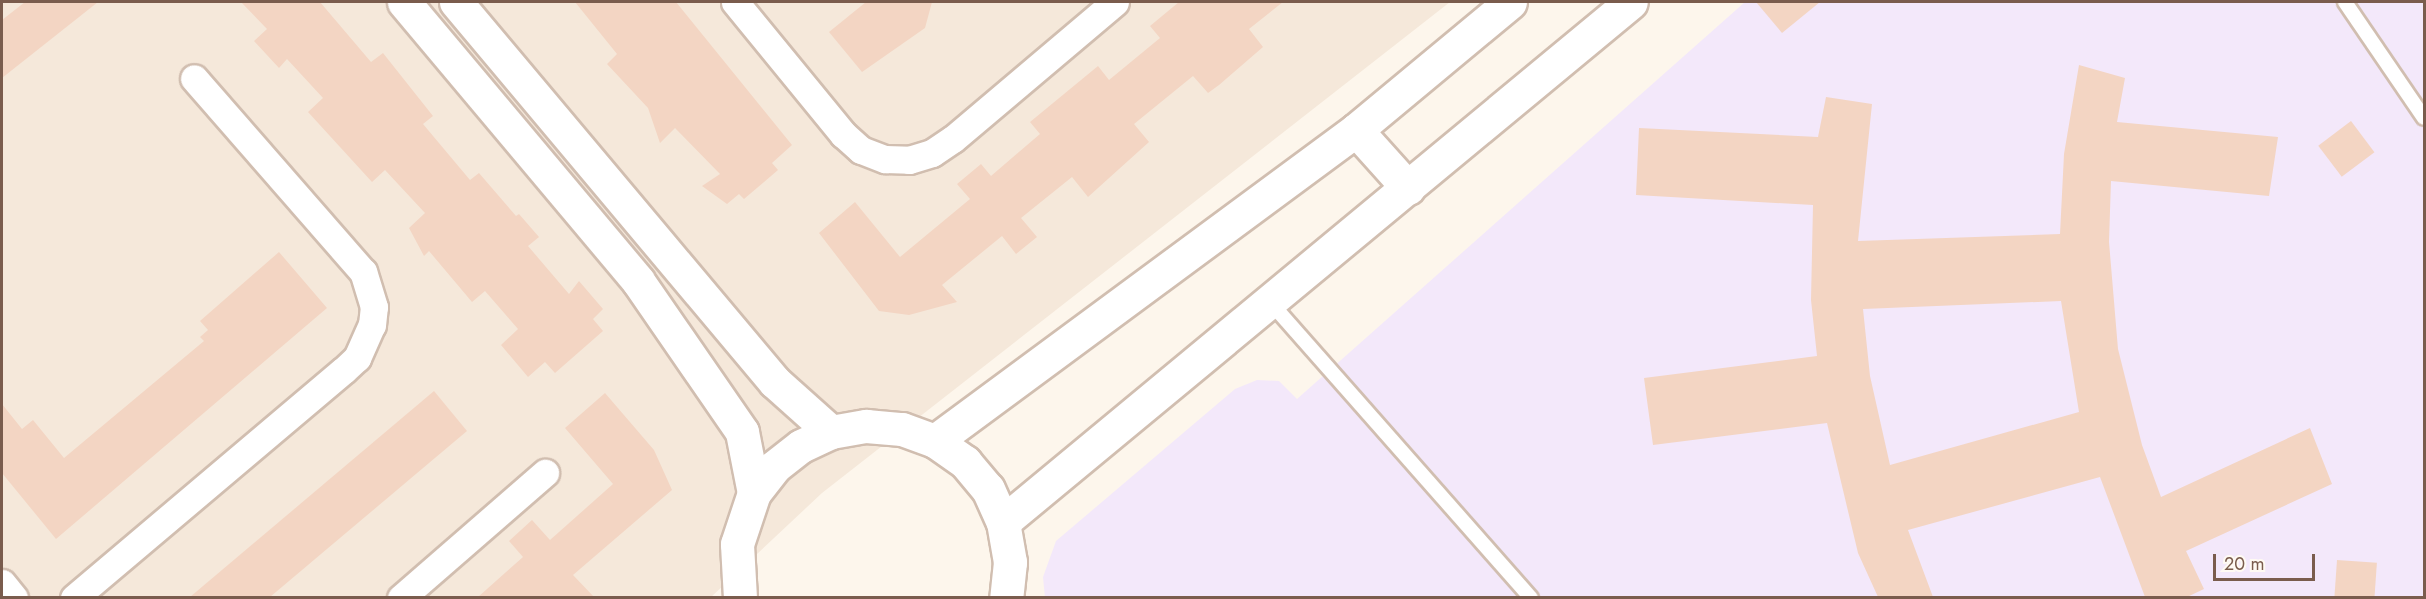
<!DOCTYPE html>
<style>
body{margin:0}
#map{position:relative;width:2426px;height:599px;overflow:hidden;background:#fdf6ec;font-family:Jost,sans-serif}
div>[style]{position:absolute}
.residential>*{inset:0;background:#f5e8da}
.education>*{inset:0;background:#f3e8fa}
.building>*{inset:0;background:#f3d5c3;transform-origin:0 0}
.roads{filter:drop-shadow(2px 0 #d1beb0) drop-shadow(-2px 0 #d1beb0) drop-shadow(0 2px #d1beb0) drop-shadow(0 -2px #d1beb0)}
.service>*{height:14px;margin:-7px;padding:0 7px;transform-origin:7px;border-radius:7px;background:#fff}
.minor>*{height:27px;margin:-13.5px;padding:0 13.5px;transform-origin:13.5px;border-radius:13.5px;background:#fff}
.secondary>*{height:33px;margin:-16.5px;padding:0 16.5px;transform-origin:16.5px;border-radius:16.5px;background:#fff}
span{translate:-50% -50%;white-space:nowrap;text-align:center;line-height:1.15;-webkit-text-stroke:4.5px #fffaf3;paint-order:stroke}
.frame{position:absolute;inset:0;border:3px solid #7a5c4d;pointer-events:none}
.scale{position:absolute;left:2213px;top:554px;width:102px;height:27px;box-sizing:border-box;border:3px solid #7a5c4d;border-top:0;padding-left:8px;font-size:18px;line-height:21px;white-space:nowrap;color:#7a5c4d;-webkit-text-stroke:4px #fffaf3;paint-order:stroke}
</style>
<div id="map">
<div class="residential">
<i style="clip-path:polygon(2px 2px,1450px 2px,822px 493px,710px 598px,2px 597px)"></i>
</div>
<div class="education">
<i style="clip-path:polygon(1745px 2px,2424px 2px,2424px 597px,1045px 598px,1043px 577px,1056px 541px,1235px 389px,1257px 380px,1279px 381px,1297px 399px)"></i>
</div>
<div class="building">
<i style="clip-path:polygon(25px 2px,98px 2px,2px 78px,2px 20px)"></i>
<i style="clip-path:polygon(241px 2px,320px 2px,371px 62px,383px 53px,433px 116px,423px 124px,470px 180px,479px 173px,516px 216px,519px 214px,539px 237px,528px 246px,569px 294px,579px 281px,603px 309px,593px 319px,603px 331px,555px 373px,545px 362px,528px 377px,501px 345px,518px 329px,485px 291px,472px 302px,429px 251px,424px 256px,409px 228px,425px 213px,385px 170px,372px 182px,308px 112px,323px 98px,287px 59px,279px 68px,254px 41px,267px 29px)"></i>
<i style="clip-path:polygon(575px 2px,676px 2px,792px 145px,772px 163px,778px 170px,744px 199px,739px 194px,727px 204px,702px 186px,720px 174px,675px 128px,660px 143px,648px 108px,607px 64px,617px 54px)"></i>
<i style="clip-path:polygon(866px 2px,932px 2px,925px 28px,862px 72px,829px 32px)"></i>
<i style="clip-path:polygon(1179px 2px,1283px 2px,1249px 29px,1263px 47px,1219px 85px,1208px 93px,1193px 76px,1134px 124px,1149px 142px,1088px 197px,1072px 177px,1021px 218px,1037px 237px,1016px 254px,1002px 236px,942px 285px,957px 302px,909px 315px,879px 311px,819px 233px,855px 202px,900px 257px,970px 199px,957px 184px,981px 164px,991px 176px,1040px 134px,1030px 122px,1098px 66px,1109px 80px,1160px 38px,1150px 26px)"></i>
<i style="clip-path:polygon(1756px 2px,1820px 2px,1782px 33px)"></i>
<i style="clip-path:polygon(evenodd,2079px 65px,2125px 78px,2117px 122px,2278px 137px,2269px 196px,2111px 181px,2109px 242px,2118px 349px,2142px 445px,2161px 497px,2310px 428px,2332px 484px,2186px 551px,2204px 589px,2187px 597px,2145px 597px,2100px 477px,1908px 530px,1933px 597px,1878px 597px,1858px 553px,1827px 423px,1653px 445px,1644px 378px,1817px 356px,1811px 300px,1813px 205px,1636px 195px,1639px 128px,1818px 137px,1826px 97px,1872px 104px,1858px 241px,2060px 234px,2064px 154px,2079px 65px,2061px 301px,2079px 412px,1890px 465px,1870px 376px,1863px 309px,2061px 301px)"></i>
<i style="left:2351px;top:121px;width:39px;height:41px;rotate:53deg"></i>
<i style="clip-path:polygon(279px 252px,327px 308px,56px 539px,2px 473px,2px 404px,22px 429px,33px 420px,64px 458px,204px 341px,200px 337px,208px 330px,200px 321px)"></i>
<i style="clip-path:polygon(434px 391px,467px 431px,270px 597px,190px 597px)"></i>
<i style="clip-path:polygon(605px 393px,654px 450px,672px 490px,573px 575px,594px 597px,478px 597px,523px 557px,509px 541px,532px 520px,550px 540px,613px 484px,565px 428px)"></i>
<i style="left:2337px;top:560px;width:40px;height:36px;rotate:4deg"></i>
</div>
<div class="roads">
<div class="service">
<i style="left:2345px;top:2px;width:140px;rotate:55.7deg"></i>
<i style="left:1271px;top:303px;width:393px;rotate:48.6deg"></i>
</div>
<div class="minor">
<i style="left:735px;top:2px;width:171px;rotate:50.7deg"></i>
<i style="left:843px;top:134px;width:24px;rotate:42deg"></i>
<i style="left:861px;top:150px;width:26px;rotate:21deg"></i>
<i style="left:885px;top:159px;width:24px;rotate:2deg"></i>
<i style="left:909px;top:160px;width:24px;rotate:-17deg"></i>
<i style="left:932px;top:153px;width:25px;rotate:-34deg"></i>
<i style="left:953px;top:139px;width:212px;rotate:-40.2deg"></i>
<i style="left:2px;top:583px;width:19px;rotate:51deg"></i>
<i style="left:74px;top:598px;width:353px;rotate:-40.2deg"></i>
<i style="left:344px;top:370px;width:18px;rotate:-43deg"></i>
<i style="left:357px;top:358px;width:36px;rotate:-66deg"></i>
<i style="left:372px;top:325px;width:18px;rotate:-84deg"></i>
<i style="left:374px;top:307px;width:37px;rotate:-107deg"></i>
<i style="left:363px;top:272px;width:257px;rotate:-131.1deg"></i>
<i style="left:401px;top:598px;width:191px;rotate:-41deg"></i>
</div>
<div class="secondary">
<i style="left:404px;top:2px;width:364px;rotate:50deg"></i>
<i style="left:638px;top:281px;width:183px;rotate:55.4deg"></i>
<i style="left:742px;top:432px;width:62px;rotate:78.9deg"></i>
<i style="left:456px;top:2px;width:496px;rotate:50deg"></i>
<i style="left:775px;top:382px;width:75px;rotate:41.8deg"></i>
<i style="left:1356px;top:130px;width:78px;rotate:48.1deg"></i>
<i style="left:935px;top:441px;width:523px;rotate:-36.45deg"></i>
<i style="left:1356px;top:130px;width:200px;rotate:-39.7deg"></i>
<i style="left:1003px;top:522px;width:815px;rotate:-39.63deg"></i>
<i style="left:740px;top:598px;width:54px;rotate:-93.2deg"></i>
<i style="left:737px;top:544px;width:54px;rotate:-71.6deg"></i>
<i style="left:754px;top:493px;width:33px;rotate:-52deg"></i>
<i style="left:774px;top:467px;width:34px;rotate:-38deg"></i>
<i style="left:801px;top:446px;width:33px;rotate:-25deg"></i>
<i style="left:831px;top:432px;width:36px;rotate:-10deg"></i>
<i style="left:866px;top:426px;width:36px;rotate:5deg"></i>
<i style="left:902px;top:429px;width:35px;rotate:20deg"></i>
<i style="left:935px;top:441px;width:37px;rotate:35deg"></i>
<i style="left:965px;top:462px;width:35px;rotate:50deg"></i>
<i style="left:988px;top:489px;width:36px;rotate:66deg"></i>
<i style="left:1003px;top:522px;width:41px;rotate:80.1deg"></i>
<i style="left:1010px;top:562px;width:36px;rotate:96deg"></i>
</div>
</div>
<div class="frame"></div>
<div class="scale">20 m</div>
</div>
